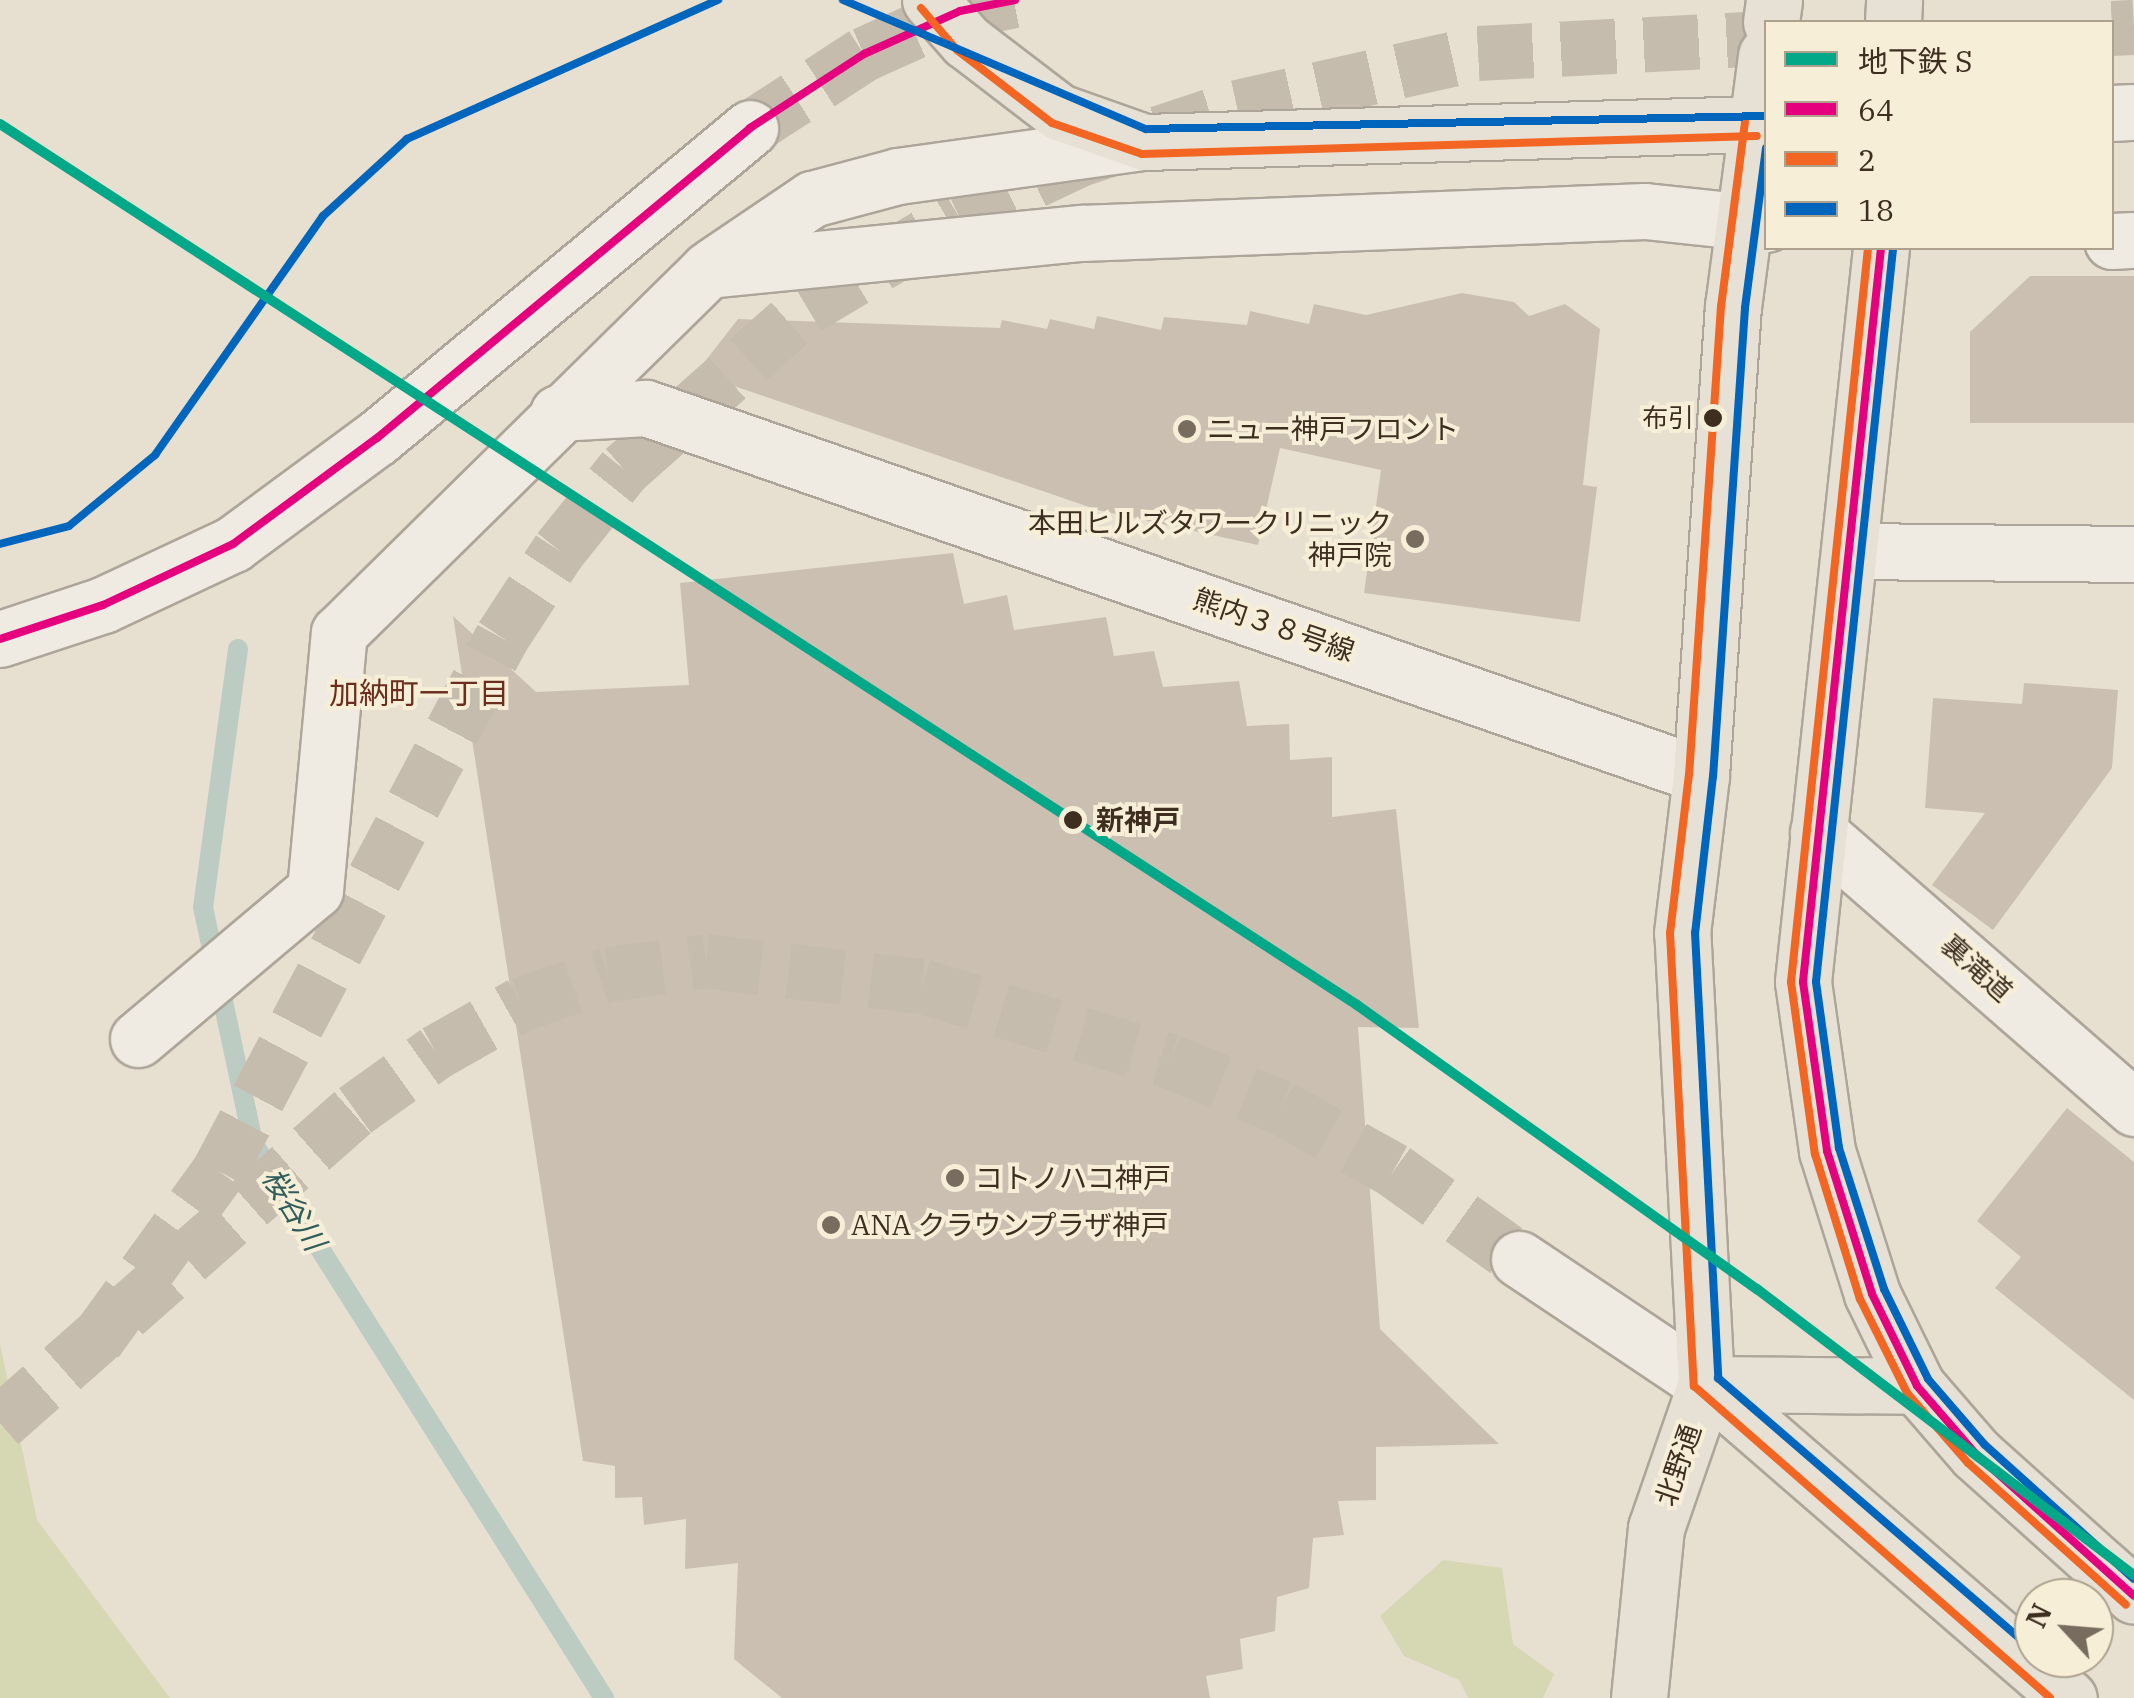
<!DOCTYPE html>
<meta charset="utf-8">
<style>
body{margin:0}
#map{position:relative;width:2134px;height:1698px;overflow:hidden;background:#e7e0d1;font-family:"IBM Plex Serif","Noto Sans JP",serif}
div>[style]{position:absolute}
.green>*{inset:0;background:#d6d7b3}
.stream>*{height:20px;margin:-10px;padding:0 10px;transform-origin:10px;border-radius:10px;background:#bcccc2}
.building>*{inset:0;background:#cbbfb2}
.secondary-tunnel>*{height:55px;margin-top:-27.5px;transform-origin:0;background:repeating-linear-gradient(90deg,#c5bcae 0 55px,transparent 0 83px)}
.roads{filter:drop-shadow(2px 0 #ada599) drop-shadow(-2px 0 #ada599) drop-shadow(0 2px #ada599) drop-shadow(0 -2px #ada599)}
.street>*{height:55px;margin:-27.5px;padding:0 27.5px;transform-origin:27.5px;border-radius:27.5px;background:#efebe3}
.secondary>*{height:55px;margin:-27.5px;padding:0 27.5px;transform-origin:27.5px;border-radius:27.5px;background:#efebe3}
.primary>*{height:55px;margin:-27.5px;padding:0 27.5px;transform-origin:27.5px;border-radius:27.5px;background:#e6e1d4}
.bus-1>*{height:8px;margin:-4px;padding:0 4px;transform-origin:4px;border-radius:4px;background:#e5007d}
.bus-2>*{height:8px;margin:-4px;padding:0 4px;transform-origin:4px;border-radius:4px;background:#f26522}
.bus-3>*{height:8px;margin:-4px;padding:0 4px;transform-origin:4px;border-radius:4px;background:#0065bd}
.metro-1>*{height:10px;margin:-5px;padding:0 5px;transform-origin:5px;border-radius:5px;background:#03a888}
.dots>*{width:28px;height:28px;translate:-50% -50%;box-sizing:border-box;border:5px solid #f7eed8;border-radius:50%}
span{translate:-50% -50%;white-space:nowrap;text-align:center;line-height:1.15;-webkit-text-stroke:8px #f7eed8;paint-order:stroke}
.bus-label{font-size:26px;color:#3d2e20}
.right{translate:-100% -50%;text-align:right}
.poi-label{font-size:28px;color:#3d2e20}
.left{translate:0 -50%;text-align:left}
.street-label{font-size:28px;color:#3d2e20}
.stop-label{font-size:28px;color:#3d2e20;font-weight:700}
.neighbourhood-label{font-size:30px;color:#6b2e1e}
.water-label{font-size:30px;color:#2f5d5a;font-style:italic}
.legend{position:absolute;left:1764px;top:20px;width:350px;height:230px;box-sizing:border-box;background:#f7eed8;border:2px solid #ada18e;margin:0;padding:12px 18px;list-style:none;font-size:30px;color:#3d2e20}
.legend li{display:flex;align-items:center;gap:20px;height:50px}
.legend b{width:50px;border:2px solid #ada18e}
.north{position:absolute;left:2014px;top:1578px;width:100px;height:100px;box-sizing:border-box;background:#f7eed8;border:2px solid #ada18e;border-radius:50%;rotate:296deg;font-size:28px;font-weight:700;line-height:40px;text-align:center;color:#3d2e20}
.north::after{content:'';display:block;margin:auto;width:35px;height:45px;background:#786c5e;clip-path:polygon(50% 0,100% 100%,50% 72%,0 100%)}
</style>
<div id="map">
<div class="green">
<i style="clip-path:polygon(0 1344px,37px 1520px,170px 1698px,0 1698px)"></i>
<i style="clip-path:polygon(1443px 1560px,1502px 1568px,1513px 1644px,1554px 1674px,1543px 1698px,1468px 1698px,1459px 1680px,1404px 1656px,1380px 1616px)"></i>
</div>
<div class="stream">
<i style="left:238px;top:649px;width:260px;rotate:97.7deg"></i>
<i style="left:203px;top:907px;width:241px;rotate:78deg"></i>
<i style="left:253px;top:1143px;width:657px;rotate:57.69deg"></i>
</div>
<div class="building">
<i style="clip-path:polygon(2030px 276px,2134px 276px,2134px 423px,1970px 423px,1970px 332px)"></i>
<i style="clip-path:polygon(1462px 293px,1514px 302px,1529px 316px,1565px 304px,1600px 329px,1583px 485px,1597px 487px,1580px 622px,1364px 593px,1381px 470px,1280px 448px,1258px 545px,1098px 510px,696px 373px,738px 319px,1000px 328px,1002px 320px,1047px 329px,1050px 319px,1094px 329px,1097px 316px,1161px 330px,1164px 317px,1247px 325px,1250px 311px,1309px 324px,1314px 304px,1366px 315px)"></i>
<i style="clip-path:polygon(953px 553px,964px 604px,1007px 595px,1014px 630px,1106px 617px,1114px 656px,1154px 651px,1163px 687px,1239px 681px,1247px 726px,1289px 724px,1290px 760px,1332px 757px,1332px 817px,1396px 809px,1419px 1028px,1358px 1027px,1380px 1329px,1499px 1444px,1376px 1447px,1376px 1500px,1338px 1501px,1344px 1535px,1313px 1538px,1309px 1588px,1277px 1597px,1275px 1631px,1240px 1639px,1243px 1669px,1206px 1676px,1210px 1698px,782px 1698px,734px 1659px,738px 1563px,685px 1569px,686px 1519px,644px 1525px,642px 1497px,615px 1498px,615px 1466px,583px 1461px,453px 616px,536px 692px,689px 685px,680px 583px)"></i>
<i style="clip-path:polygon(2024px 683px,2118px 690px,2112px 768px,1993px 930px,1932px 885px,1985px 813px,1925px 808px,1933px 698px,2022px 704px)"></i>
<i style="clip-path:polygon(2067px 1108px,2134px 1162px,2134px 1400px,1995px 1288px,2021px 1257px,1977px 1221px)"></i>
</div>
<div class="secondary-tunnel">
<i style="left:2112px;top:28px;width:22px;rotate:-3deg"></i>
<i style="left:750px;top:128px;width:136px;rotate:-33deg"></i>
<i style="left:864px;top:54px;width:105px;rotate:-24.1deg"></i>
<i style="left:960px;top:11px;width:56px;rotate:-11.3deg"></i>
<i style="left:96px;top:1341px;width:210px;rotate:-54.1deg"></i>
<i style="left:219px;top:1171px;width:604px;rotate:-62.08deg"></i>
<i style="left:502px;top:637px;width:104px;rotate:-56.8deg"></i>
<i style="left:559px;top:550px;width:104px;rotate:-51.3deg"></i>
<i style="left:624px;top:469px;width:244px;rotate:-41.5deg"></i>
<i style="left:807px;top:307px;width:177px;rotate:-30.9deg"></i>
<i style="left:959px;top:216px;width:134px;rotate:-25.2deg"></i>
<i style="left:1080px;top:159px;width:165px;rotate:-18.3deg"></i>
<i style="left:1237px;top:107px;width:247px;rotate:-12.6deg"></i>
<i style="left:1478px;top:53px;width:288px;rotate:-3deg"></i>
<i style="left:0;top:1423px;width:473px;rotate:-41.4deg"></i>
<i style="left:355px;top:1110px;width:100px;rotate:-35.6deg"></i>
<i style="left:436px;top:1052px;width:98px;rotate:-29.5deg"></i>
<i style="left:521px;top:1004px;width:92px;rotate:-19deg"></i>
<i style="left:608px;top:974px;width:99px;rotate:-7.6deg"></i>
<i style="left:706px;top:961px;width:217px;rotate:6.6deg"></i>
<i style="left:922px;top:986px;width:259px;rotate:16.8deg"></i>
<i style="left:1170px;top:1061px;width:120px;rotate:22.5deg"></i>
<i style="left:1281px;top:1107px;width:129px;rotate:29.1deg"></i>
<i style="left:1394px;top:1170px;width:153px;rotate:35.5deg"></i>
</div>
<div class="roads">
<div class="street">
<i style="left:2112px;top:241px;width:22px;rotate:-3deg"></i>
<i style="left:713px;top:266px;width:120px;rotate:-34.1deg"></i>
<i style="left:812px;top:199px;width:89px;rotate:-15deg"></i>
<i style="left:898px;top:176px;width:248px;rotate:-7.9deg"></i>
<i style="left:1850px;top:551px;width:284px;rotate:0.6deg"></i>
<i style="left:1818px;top:832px;width:420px;rotate:41.1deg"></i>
<i style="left:138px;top:1039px;width:231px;rotate:-40.1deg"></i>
<i style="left:315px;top:890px;width:258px;rotate:-84.7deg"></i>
<i style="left:339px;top:633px;width:518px;rotate:-44.53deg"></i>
<i style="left:708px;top:270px;width:375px;rotate:-5.7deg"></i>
<i style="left:1081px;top:233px;width:564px;rotate:-2.23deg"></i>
<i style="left:1645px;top:211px;width:122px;rotate:6.1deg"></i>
</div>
<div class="secondary">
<i style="left:2112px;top:113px;width:22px;rotate:-3deg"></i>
<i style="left:558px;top:413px;width:88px;rotate:-3.3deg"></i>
<i style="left:646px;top:408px;width:1117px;rotate:19.18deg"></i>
<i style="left:0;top:639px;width:108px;rotate:-18.3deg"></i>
<i style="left:103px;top:605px;width:144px;rotate:-25.1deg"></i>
<i style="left:233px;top:544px;width:179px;rotate:-36.4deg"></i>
<i style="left:377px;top:438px;width:485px;rotate:-39.7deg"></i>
<i style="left:1519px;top:1259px;width:225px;rotate:33.8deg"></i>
</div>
<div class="primary">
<i style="left:930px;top:0;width:55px;rotate:48.7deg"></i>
<i style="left:966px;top:41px;width:117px;rotate:37.4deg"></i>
<i style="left:1059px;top:112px;width:90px;rotate:19.4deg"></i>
<i style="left:1144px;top:142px;width:613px;rotate:-1.68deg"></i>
<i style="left:1771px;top:22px;width:22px;rotate:-82deg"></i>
<i style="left:1893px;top:22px;width:22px;rotate:-87deg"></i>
<i style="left:1881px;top:248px;width:738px;rotate:96.07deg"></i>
<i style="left:1803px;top:982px;width:171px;rotate:81.9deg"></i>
<i style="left:1827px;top:1151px;width:150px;rotate:72.5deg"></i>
<i style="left:1872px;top:1294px;width:102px;rotate:63.9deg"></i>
<i style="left:1917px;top:1386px;width:90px;rotate:49.1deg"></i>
<i style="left:1976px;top:1454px;width:212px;rotate:41.9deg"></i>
<i style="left:1706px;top:1384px;width:480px;rotate:40.9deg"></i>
<i style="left:1706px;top:1384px;width:211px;rotate:0.5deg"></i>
<i style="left:1639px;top:1698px;width:171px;rotate:-84.3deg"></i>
<i style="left:1656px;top:1528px;width:152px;rotate:-70.9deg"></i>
<i style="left:1706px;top:1384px;width:452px;rotate:-93deg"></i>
<i style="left:1682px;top:933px;width:159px;rotate:-83.1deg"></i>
<i style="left:1701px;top:775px;width:469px;rotate:-86.1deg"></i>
<i style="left:1733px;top:307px;width:254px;rotate:-82.5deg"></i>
</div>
</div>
<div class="bus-1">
<i style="left:1881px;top:248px;width:738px;rotate:96.07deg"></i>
<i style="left:1803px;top:982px;width:171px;rotate:81.9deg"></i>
<i style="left:1827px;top:1151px;width:150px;rotate:72.5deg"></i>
<i style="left:1872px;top:1294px;width:102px;rotate:63.9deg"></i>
<i style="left:1917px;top:1386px;width:90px;rotate:49.1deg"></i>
<i style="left:1976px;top:1454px;width:212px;rotate:41.9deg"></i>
<i style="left:0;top:639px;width:108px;rotate:-18.3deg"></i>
<i style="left:103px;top:605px;width:144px;rotate:-25.1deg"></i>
<i style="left:233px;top:544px;width:179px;rotate:-36.4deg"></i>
<i style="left:377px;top:438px;width:485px;rotate:-39.7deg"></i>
<i style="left:750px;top:128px;width:136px;rotate:-33deg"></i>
<i style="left:864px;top:54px;width:105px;rotate:-24.1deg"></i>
<i style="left:960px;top:11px;width:56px;rotate:-11.3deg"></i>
</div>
<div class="bus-2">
<i style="left:921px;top:8px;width:55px;rotate:49.4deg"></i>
<i style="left:957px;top:50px;width:120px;rotate:37.5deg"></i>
<i style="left:1052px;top:123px;width:95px;rotate:19deg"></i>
<i style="left:1142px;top:154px;width:615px;rotate:-1.68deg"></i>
<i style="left:1745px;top:122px;width:186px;rotate:97.4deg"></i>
<i style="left:1721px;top:306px;width:469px;rotate:93.9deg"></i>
<i style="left:1689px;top:774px;width:160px;rotate:96.8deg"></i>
<i style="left:1670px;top:933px;width:454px;rotate:87deg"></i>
<i style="left:1694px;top:1386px;width:473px;rotate:41.2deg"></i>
<i style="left:1868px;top:248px;width:738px;rotate:95.99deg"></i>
<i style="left:1791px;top:982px;width:174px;rotate:82.1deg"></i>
<i style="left:1815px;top:1154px;width:152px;rotate:72.8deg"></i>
<i style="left:1860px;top:1299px;width:105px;rotate:63.4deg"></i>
<i style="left:1907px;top:1393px;width:93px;rotate:48.9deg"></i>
<i style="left:1968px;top:1463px;width:212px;rotate:41.9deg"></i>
</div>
<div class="bus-3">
<i style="left:843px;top:0;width:329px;rotate:23.1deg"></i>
<i style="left:1146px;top:129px;width:620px;rotate:-1.2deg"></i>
<i style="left:1766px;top:148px;width:161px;rotate:97.5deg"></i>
<i style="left:1745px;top:308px;width:469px;rotate:93.9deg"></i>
<i style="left:1713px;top:776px;width:158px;rotate:96.5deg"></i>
<i style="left:1695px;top:933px;width:446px;rotate:87deg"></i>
<i style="left:1718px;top:1378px;width:418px;rotate:40.8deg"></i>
<i style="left:1893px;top:249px;width:737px;rotate:96deg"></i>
<i style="left:1816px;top:982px;width:168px;rotate:82.1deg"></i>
<i style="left:1839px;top:1148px;width:148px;rotate:72.3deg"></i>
<i style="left:1884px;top:1289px;width:100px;rotate:63.9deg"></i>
<i style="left:1928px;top:1379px;width:87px;rotate:49.2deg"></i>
<i style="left:1985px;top:1445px;width:200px;rotate:42deg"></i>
<i style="left:0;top:544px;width:71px;rotate:-14.6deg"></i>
<i style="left:69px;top:526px;width:112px;rotate:-39.5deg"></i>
<i style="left:155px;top:455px;width:292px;rotate:-54.9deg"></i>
<i style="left:323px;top:216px;width:114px;rotate:-42.5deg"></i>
<i style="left:407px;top:139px;width:341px;rotate:-24.1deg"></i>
</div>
<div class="metro-1">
<i style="left:0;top:124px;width:1618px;rotate:32.99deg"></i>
<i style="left:1357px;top:1005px;width:491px;rotate:35.4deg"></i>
<i style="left:1757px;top:1289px;width:473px;rotate:37.2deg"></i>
</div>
<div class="dots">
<i style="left:1713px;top:418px;background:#3d2e20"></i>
<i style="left:1187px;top:429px;background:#786c5e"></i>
<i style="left:1415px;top:539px;background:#786c5e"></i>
<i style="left:1073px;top:820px;background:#3d2e20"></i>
<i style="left:955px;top:1178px;background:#786c5e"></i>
<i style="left:831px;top:1225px;background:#786c5e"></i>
</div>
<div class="bus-label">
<span class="right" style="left:1694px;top:418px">布引</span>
</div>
<div class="poi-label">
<span class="left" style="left:1207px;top:429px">ニュー神戸フロント</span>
<span class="right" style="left:1392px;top:539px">本田ヒルズタワークリニック<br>神戸院</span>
<span class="left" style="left:975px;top:1178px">コトノハコ神戸</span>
<span class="left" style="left:851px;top:1225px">ANA クラウンプラザ神戸</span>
</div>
<div class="street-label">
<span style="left:1274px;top:625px;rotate:19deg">熊内３８号線</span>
<span style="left:1977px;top:968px;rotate:42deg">裏滝道</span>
<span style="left:1678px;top:1465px;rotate:-71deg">北野通</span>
</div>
<div class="stop-label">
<span class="left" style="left:1096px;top:820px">新神戸</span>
</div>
<div class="neighbourhood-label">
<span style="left:419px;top:693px">加納町一丁目</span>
</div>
<div class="water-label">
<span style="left:294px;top:1209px;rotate:58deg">桜谷川</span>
</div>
<ul class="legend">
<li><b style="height:12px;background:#03a888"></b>地下鉄 S</li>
<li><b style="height:12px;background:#e5007d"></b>64</li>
<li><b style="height:12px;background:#f26522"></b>2</li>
<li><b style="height:12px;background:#0065bd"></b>18</li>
</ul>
<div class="north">N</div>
</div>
